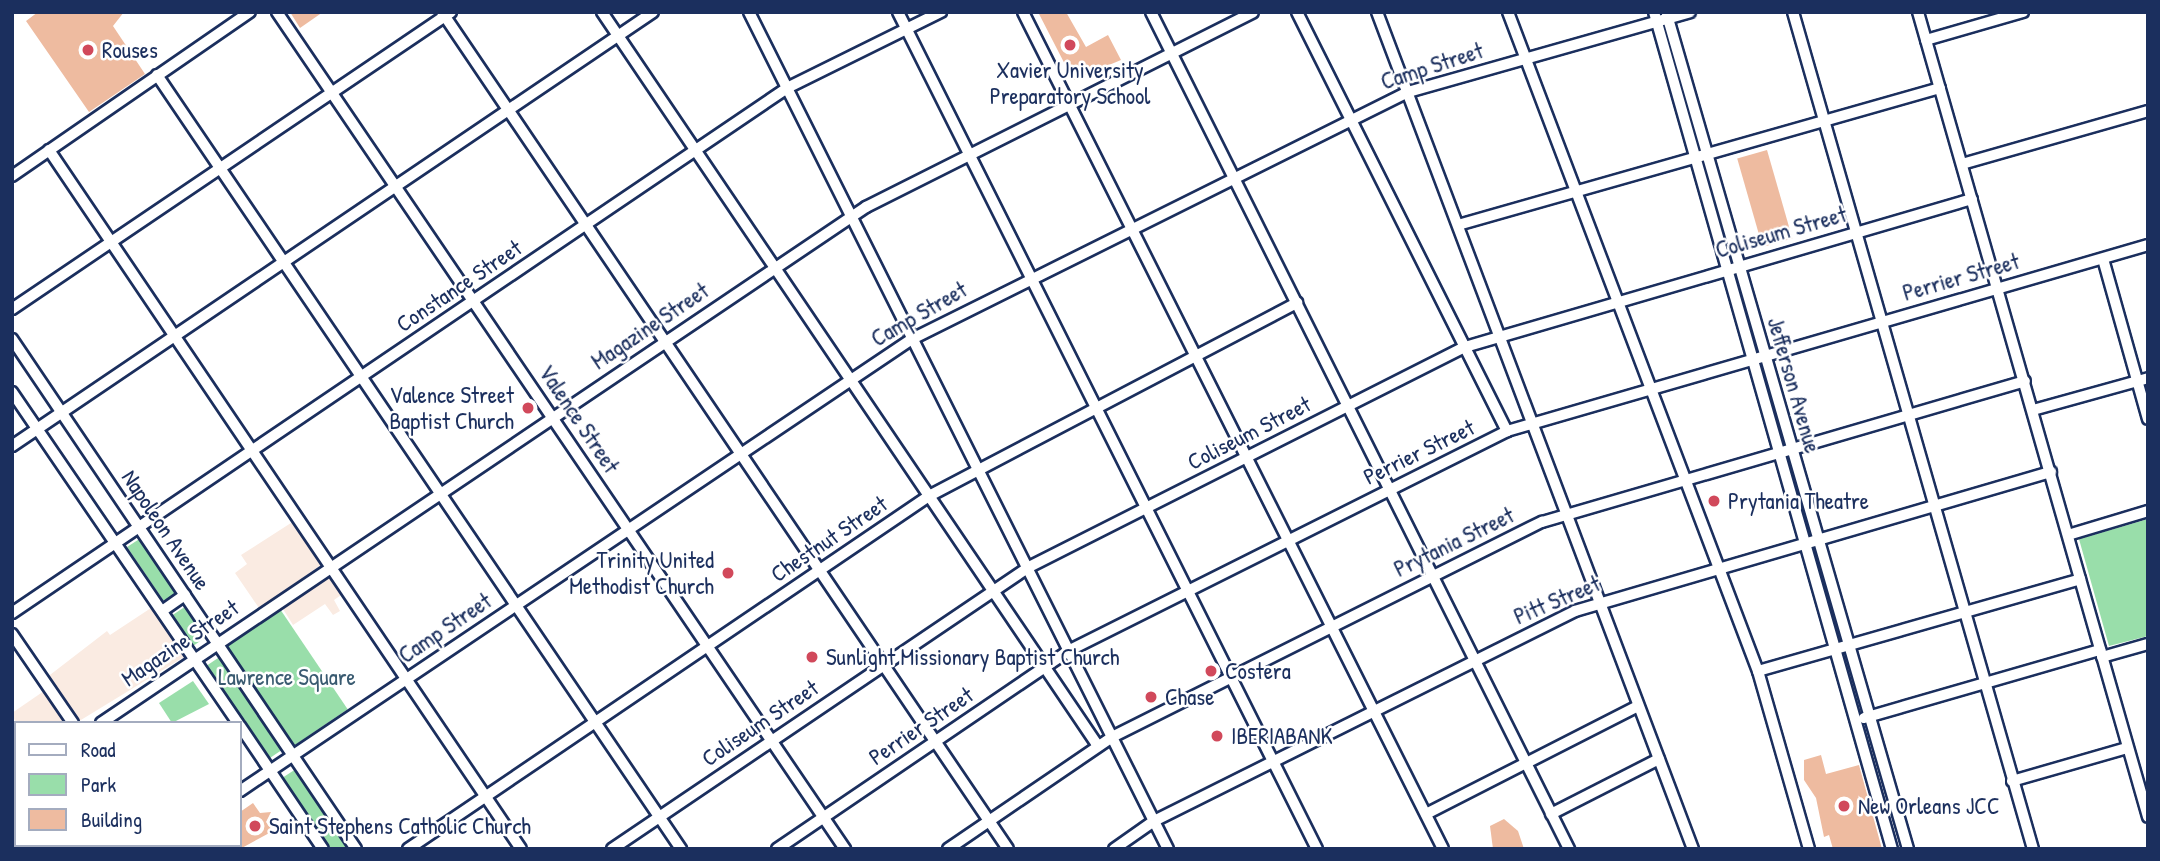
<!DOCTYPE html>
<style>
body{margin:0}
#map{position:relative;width:2160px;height:861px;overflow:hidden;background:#fff;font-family:"Patrick Hand",sans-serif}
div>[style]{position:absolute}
.built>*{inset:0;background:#faebe2}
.green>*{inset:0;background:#99deaa;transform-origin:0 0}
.building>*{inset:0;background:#eebba0;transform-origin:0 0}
.roads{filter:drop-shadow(2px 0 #1b2f5e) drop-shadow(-2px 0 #1b2f5e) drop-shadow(0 2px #1b2f5e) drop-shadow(0 -2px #1b2f5e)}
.minor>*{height:10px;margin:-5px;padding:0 5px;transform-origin:5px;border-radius:5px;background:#fff}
.dots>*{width:19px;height:19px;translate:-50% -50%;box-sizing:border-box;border:4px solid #fff;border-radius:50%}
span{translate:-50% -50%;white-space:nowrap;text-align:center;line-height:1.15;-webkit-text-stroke:5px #fff;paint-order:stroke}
.poi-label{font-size:23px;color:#1b2f5e}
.left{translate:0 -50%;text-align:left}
.right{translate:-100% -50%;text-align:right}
.street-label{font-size:23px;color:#1b2f5e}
.park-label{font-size:23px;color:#3a5b71}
.frame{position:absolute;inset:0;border:14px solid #1b2f5e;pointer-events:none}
.legend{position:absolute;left:14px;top:721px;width:228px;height:126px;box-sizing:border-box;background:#fff;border:2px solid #a4acbf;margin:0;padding:9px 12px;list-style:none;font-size:21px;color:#1b2f5e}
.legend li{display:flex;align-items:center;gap:14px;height:35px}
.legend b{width:35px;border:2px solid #a4acbf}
</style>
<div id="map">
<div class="built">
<i style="clip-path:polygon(294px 521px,321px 565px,259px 608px,235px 573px,247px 564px,241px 555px)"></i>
<i style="clip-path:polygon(329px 576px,344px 593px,334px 600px,340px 611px,333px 615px,325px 604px,293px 625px,283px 609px)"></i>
<i style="clip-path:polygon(151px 608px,184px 657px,76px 723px,46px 678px,107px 631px,110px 635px)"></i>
<i style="clip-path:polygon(44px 691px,66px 723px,16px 724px,12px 713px)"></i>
</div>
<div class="green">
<i style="clip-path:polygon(2148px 519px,2148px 636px,2109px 646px,2079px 539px)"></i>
<i style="clip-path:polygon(141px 538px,177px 592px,172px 599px,163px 600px,127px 547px)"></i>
<i style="left:186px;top:606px;width:37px;height:17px;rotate:56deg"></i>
<i style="left:280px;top:609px;width:121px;height:65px;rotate:56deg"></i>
<i style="left:221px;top:656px;width:112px;height:17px;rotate:56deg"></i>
<i style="clip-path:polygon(193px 681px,209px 704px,172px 723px,159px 703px)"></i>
<i style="clip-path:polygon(296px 769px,351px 849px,329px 849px,282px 778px)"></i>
</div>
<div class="building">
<i style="clip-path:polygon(38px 12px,124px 12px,113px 26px,145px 74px,89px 112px,26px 21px)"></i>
<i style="clip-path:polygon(290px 12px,323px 12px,300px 28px)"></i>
<i style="clip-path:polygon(1038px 12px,1066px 12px,1086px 47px,1108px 35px,1121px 60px,1073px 80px)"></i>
<i style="left:1767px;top:150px;width:92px;height:31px;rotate:74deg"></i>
<i style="clip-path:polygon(1821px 755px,1826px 774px,1859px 765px,1882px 849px,1833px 849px,1829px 835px,1824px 837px,1816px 798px,1804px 780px,1804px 760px)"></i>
<i style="clip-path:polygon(253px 803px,260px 813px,271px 812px,266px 822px,273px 831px,240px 849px,240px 812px)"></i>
<i style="clip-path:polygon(1504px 819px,1518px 831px,1524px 849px,1493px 849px,1490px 826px)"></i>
</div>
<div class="roads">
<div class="minor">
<i style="left:277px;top:12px;width:1012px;rotate:55.84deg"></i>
<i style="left:442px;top:12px;width:1010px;rotate:55.93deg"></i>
<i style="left:602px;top:12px;width:886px;rotate:55.95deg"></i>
<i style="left:749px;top:12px;width:936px;rotate:63.41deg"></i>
<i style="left:898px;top:12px;width:936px;rotate:63.41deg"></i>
<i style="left:1023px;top:12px;width:936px;rotate:63.35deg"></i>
<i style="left:1151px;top:12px;width:936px;rotate:63.46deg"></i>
<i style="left:1297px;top:12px;width:469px;rotate:63.4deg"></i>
<i style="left:1377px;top:12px;width:895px;rotate:69.32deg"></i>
<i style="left:1508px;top:12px;width:705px;rotate:69.23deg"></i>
<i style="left:1758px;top:671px;width:185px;rotate:74deg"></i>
<i style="left:1654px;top:12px;width:870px;rotate:74.13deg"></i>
<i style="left:1793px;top:12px;width:871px;rotate:74deg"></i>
<i style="left:1918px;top:12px;width:837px;rotate:74.05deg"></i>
<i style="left:1667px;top:15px;width:868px;rotate:73.88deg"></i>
<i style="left:1926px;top:40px;width:101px;rotate:-16.1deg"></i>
<i style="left:157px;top:75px;width:935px;rotate:55.9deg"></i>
<i style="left:49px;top:150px;width:843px;rotate:55.97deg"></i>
<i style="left:1962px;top:164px;width:193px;rotate:-15.9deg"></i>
<i style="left:12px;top:176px;width:289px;rotate:-34.6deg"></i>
<i style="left:1458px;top:225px;width:501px;rotate:-15.87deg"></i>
<i style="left:2103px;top:259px;width:166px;rotate:74.3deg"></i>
<i style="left:12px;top:309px;width:530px;rotate:-34.08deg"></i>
<i style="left:12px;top:339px;width:615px;rotate:56deg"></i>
<i style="left:12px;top:392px;width:401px;rotate:55.7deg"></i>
<i style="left:2033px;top:410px;width:119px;rotate:-15.5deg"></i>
<i style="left:12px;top:446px;width:774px;rotate:-34.1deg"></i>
<i style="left:2068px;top:535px;width:84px;rotate:-16.7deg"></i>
<i style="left:162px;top:611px;width:28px;rotate:-35deg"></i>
<i style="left:12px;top:613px;width:936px;rotate:-34.11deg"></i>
<i style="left:787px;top:88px;width:172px;rotate:-26.3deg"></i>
<i style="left:12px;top:634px;width:108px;rotate:55.6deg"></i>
<i style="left:2102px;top:657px;width:48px;rotate:-15.8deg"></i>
<i style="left:1758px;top:671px;width:335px;rotate:-15.9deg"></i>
<i style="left:1864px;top:718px;width:246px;rotate:-16.1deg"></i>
<i style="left:101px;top:723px;width:923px;rotate:-34deg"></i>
<i style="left:866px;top:207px;width:433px;rotate:-26.7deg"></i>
<i style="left:240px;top:726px;width:148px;rotate:56deg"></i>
<i style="left:2012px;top:781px;width:120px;rotate:-16deg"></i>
<i style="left:12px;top:783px;width:5px;rotate:-37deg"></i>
<i style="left:240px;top:791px;width:810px;rotate:-33.93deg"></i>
<i style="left:912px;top:339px;width:554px;rotate:-26.47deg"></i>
<i style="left:1408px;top:92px;width:293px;rotate:-15.8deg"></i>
<i style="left:1426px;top:814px;width:238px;rotate:-27deg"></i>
<i style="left:1551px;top:814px;width:121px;rotate:-27deg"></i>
<i style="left:155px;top:849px;width:6px;rotate:-39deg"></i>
<i style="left:408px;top:849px;width:629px;rotate:-34.12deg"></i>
<i style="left:929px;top:496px;width:416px;rotate:-27.7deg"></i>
<i style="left:612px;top:849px;width:503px;rotate:-34.07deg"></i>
<i style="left:1029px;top:567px;width:488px;rotate:-26.8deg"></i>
<i style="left:1465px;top:347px;width:528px;rotate:-16.27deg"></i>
<i style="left:777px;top:849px;width:354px;rotate:-34.2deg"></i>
<i style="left:1070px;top:650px;width:489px;rotate:-26.6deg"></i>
<i style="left:1507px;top:431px;width:667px;rotate:-16.18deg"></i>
<i style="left:948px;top:849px;width:199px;rotate:-34.3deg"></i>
<i style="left:1112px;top:737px;width:481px;rotate:-26.6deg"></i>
<i style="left:1542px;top:522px;width:503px;rotate:-16.27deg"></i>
<i style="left:1114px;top:849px;width:49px;rotate:-35deg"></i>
<i style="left:1154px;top:821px;width:470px;rotate:-26.5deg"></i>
<i style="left:1575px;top:611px;width:496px;rotate:-16.3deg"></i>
</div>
</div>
<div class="dots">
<i style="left:1070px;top:45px;background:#d1495b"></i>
<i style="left:88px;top:50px;background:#d1495b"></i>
<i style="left:528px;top:408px;background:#d1495b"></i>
<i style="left:1714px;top:501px;background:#d1495b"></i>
<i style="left:728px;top:573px;background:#d1495b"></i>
<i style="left:812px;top:657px;background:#d1495b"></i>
<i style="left:1211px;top:671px;background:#d1495b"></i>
<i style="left:1151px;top:697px;background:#d1495b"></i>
<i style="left:1217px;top:736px;background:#d1495b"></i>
<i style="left:1844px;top:806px;background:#d1495b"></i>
<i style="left:255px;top:826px;background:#d1495b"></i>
</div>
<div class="poi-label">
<span class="left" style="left:102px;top:50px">Rouses</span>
<span style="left:1070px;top:83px">Xavier University<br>Preparatory School</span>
<span class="right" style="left:514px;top:408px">Valence Street<br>Baptist Church</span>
<span class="left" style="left:1728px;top:501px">Prytania Theatre</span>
<span class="right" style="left:714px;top:573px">Trinity United<br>Methodist Church</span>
<span class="left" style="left:826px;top:657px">Sunlight Missionary Baptist Church</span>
<span class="left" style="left:1225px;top:671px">Costera</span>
<span class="left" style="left:1165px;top:697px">Chase</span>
<span class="left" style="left:1231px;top:736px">IBERIABANK</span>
<span class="left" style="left:1858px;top:806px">New Orleans JCC</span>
<span class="left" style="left:269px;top:826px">Saint Stephens Catholic Church</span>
</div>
<div class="street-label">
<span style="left:1432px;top:66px;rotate:-18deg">Camp Street</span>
<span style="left:1781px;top:232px;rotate:-16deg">Coliseum Street</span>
<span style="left:1961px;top:277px;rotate:-16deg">Perrier Street</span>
<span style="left:459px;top:286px;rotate:-34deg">Constance Street</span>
<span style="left:919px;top:314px;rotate:-30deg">Camp Street</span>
<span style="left:650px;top:326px;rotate:-34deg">Magazine Street</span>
<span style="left:1794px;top:385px;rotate:74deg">Jefferson Avenue</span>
<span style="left:579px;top:419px;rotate:56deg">Valence Street</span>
<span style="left:1249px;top:433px;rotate:-27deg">Coliseum Street</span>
<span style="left:1419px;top:452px;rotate:-26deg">Perrier Street</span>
<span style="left:166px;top:530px;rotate:56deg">Napoleon Avenue</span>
<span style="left:829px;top:539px;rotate:-34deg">Chestnut Street</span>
<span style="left:1454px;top:542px;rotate:-26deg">Prytania Street</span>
<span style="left:1557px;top:600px;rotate:-23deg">Pitt Street</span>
<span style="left:445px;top:628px;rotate:-34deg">Camp Street</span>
<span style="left:180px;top:643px;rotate:-34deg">Magazine Street</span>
<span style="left:760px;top:723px;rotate:-34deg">Coliseum Street</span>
<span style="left:921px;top:726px;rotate:-34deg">Perrier Street</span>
</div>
<div class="park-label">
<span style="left:287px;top:677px">Lawrence Square</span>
</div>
<div class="frame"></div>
<ul class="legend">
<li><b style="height:9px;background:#fff"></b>Road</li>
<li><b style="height:19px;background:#99deaa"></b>Park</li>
<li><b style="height:19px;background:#eebba0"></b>Building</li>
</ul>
</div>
